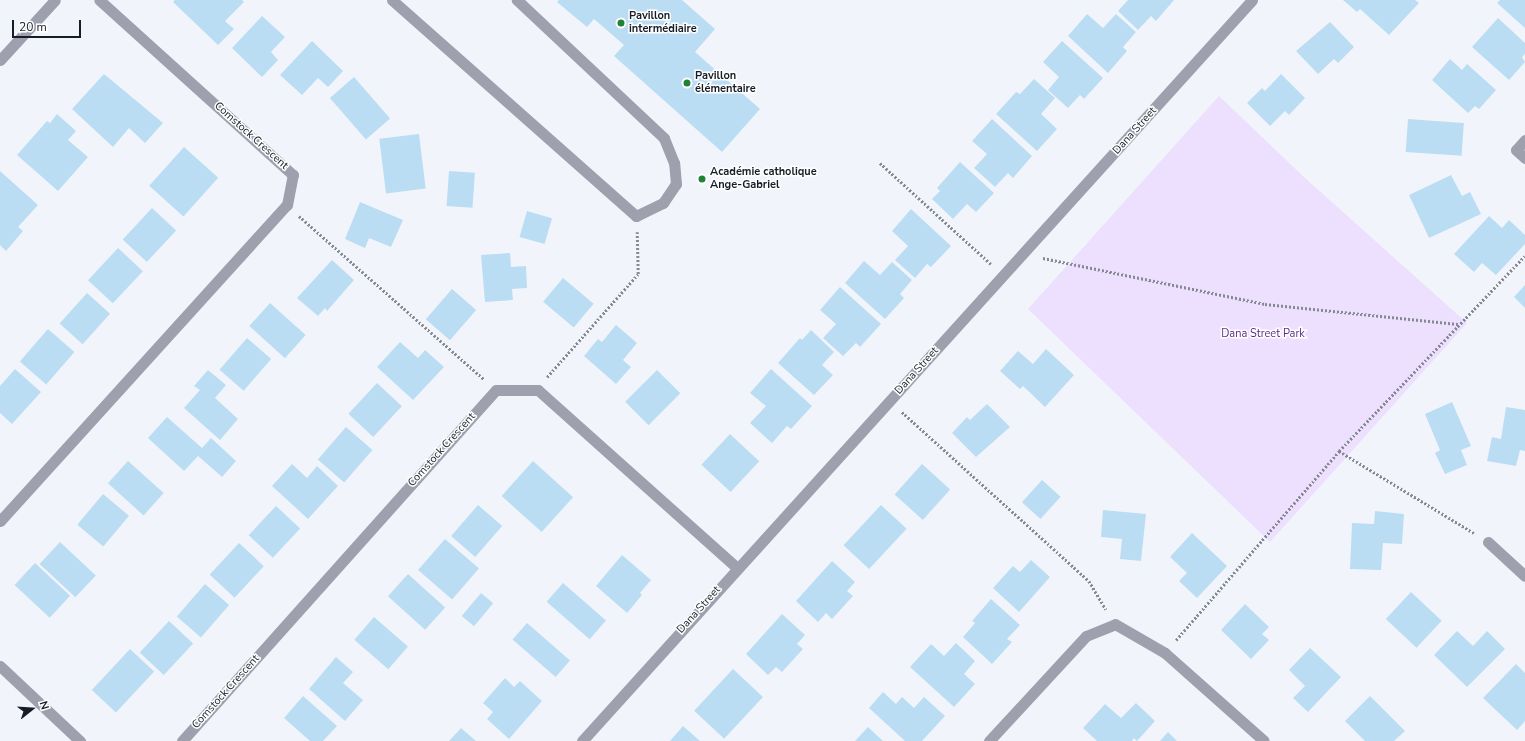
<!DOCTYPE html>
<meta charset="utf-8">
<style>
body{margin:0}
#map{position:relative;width:1525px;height:741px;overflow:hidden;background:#f1f5fb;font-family:"Nunito Sans",sans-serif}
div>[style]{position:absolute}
.green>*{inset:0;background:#eddffe}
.building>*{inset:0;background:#bbddf3;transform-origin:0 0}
.path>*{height:2.5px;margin-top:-1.25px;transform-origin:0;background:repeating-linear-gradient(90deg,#848992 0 2px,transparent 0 4px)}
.service>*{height:11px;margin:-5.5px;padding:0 5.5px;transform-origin:5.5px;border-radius:5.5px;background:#9fa0ae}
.minor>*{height:11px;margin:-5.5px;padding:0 5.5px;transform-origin:5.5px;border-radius:5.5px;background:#9fa0ae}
.dots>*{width:11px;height:11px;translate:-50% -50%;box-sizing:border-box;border:2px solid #fff;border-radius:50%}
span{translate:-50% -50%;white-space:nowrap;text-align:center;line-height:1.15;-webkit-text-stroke:3px #fff;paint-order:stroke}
.poi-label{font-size:11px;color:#171d28;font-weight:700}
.left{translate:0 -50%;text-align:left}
.street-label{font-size:11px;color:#171d28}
.park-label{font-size:11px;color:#5e2c88}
.north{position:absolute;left:12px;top:689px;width:40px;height:40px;-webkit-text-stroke:3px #fff;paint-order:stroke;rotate:73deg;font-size:11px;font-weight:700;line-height:16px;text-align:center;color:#171d28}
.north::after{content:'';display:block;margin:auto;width:14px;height:18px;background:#171d28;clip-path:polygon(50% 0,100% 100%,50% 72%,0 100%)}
.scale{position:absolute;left:12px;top:20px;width:69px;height:18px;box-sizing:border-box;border:2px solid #171d28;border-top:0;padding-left:5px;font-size:12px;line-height:14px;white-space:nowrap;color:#171d28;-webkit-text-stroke:3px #fff;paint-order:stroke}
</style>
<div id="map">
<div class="green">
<i style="clip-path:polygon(1219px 96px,1305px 178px,1467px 323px,1270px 542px,1028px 309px)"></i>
</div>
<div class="building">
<i style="clip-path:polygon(175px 0,242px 0,244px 2px,225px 21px,234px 29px,218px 45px,173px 2px)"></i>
<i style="clip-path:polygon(559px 0,682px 0,715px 29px,695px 52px,760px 109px,722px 152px,614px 56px,624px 45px,594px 19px,587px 27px,557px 2px)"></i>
<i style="clip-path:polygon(1128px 0,1174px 0,1156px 21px,1151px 16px,1138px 30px,1118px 11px)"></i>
<i style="clip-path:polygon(1343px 0,1415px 0,1419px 3px,1389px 35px,1360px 9px,1357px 12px)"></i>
<i style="clip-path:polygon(1500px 0,1525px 0,1525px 28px,1497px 3px)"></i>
<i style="clip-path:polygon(1087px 14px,1103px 28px,1116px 14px,1136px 32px,1123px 47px,1127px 51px,1108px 73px,1068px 36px)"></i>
<i style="clip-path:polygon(262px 16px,285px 37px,271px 52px,278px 60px,262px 77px,232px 48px)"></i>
<i style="clip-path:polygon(1498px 18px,1525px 43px,1525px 54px,1522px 57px,1525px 62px,1509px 80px,1472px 47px)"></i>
<i style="clip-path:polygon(1330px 22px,1354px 47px,1338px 63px,1334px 59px,1318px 74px,1296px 51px)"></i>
<i style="clip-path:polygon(312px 41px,343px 71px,328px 87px,318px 78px,302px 95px,280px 75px)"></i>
<i style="clip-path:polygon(1062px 41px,1103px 78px,1084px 99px,1080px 95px,1068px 108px,1048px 90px,1059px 77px,1043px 62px)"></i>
<i style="clip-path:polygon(1450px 59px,1462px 70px,1467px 64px,1496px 90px,1479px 109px,1475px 106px,1468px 113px,1432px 80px)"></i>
<i style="clip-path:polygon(104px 74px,163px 123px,145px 143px,129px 128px,113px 147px,72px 109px)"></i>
<i style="clip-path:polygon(1281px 74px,1305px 98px,1289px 115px,1285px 111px,1270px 126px,1247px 103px,1262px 88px,1265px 91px)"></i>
<i style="left:354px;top:77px;width:55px;height:32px;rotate:49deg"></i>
<i style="clip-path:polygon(1034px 79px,1055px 98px,1041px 114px,1057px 129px,1037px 151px,996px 114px,1016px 92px,1020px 94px)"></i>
<i style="clip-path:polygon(57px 114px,76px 131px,68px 140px,88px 157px,58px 191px,17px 155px,47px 121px,50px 123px)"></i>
<i style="clip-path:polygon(992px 119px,1032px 156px,1013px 178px,1008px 173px,995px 187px,974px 168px,987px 154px,972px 141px)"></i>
<i style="left:1408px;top:119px;width:56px;height:33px;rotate:4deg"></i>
<i style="left:419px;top:134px;width:55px;height:40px;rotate:83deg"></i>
<i style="left:184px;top:147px;width:46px;height:52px;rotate:42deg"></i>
<i style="clip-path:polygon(960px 162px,994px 193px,976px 212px,967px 204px,953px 219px,932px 199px,940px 191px,937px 188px)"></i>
<i style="clip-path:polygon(0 171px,38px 205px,18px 227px,23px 231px,6px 251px,0 245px)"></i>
<i style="left:449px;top:171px;width:26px;height:35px;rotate:4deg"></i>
<i style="clip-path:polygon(1451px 175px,1462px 196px,1470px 192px,1481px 214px,1429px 238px,1409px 195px)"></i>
<i style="clip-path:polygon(360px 202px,403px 220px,391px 247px,369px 238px,365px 248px,345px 239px)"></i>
<i style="left:152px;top:208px;width:33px;height:43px;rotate:43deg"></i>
<i style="clip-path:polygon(911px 209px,951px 246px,931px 267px,927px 264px,915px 278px,895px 260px,908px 246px,892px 231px)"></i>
<i style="left:527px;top:211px;width:26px;height:27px;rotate:16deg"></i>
<i style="clip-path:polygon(1489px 216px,1502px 228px,1509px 220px,1525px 235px,1525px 244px,1496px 275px,1482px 263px,1474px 272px,1454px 254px)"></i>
<i style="left:118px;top:248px;width:34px;height:44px;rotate:43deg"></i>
<i style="clip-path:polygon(510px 253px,511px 267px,526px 266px,527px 288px,512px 289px,513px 300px,485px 302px,481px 255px)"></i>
<i style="clip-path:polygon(332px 260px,354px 280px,327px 311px,325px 308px,318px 316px,297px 298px)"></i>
<i style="clip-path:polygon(864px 261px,880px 275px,892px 262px,912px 280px,900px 294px,904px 298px,885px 319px,845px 283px)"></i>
<i style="left:563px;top:278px;width:40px;height:31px;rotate:40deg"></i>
<i style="clip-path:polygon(1525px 285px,1525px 308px,1514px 297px)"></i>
<i style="clip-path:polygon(840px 287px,881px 324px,860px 347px,856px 343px,843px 356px,823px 338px,836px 324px,820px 310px)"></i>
<i style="left:452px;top:289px;width:32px;height:40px;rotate:41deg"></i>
<i style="left:87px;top:293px;width:31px;height:41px;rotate:42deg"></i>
<i style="left:270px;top:303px;width:48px;height:31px;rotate:42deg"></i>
<i style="clip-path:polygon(616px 325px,637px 343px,623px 360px,631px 367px,616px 384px,584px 356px,598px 339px,602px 342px)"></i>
<i style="left:48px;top:329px;width:35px;height:43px;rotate:41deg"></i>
<i style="clip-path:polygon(811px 330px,834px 352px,822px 365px,833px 375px,814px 395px,778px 363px,800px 338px,802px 340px)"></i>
<i style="left:247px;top:338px;width:32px;height:42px;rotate:41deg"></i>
<i style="clip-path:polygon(400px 342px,418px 358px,425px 350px,444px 367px,413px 400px,377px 367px)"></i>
<i style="clip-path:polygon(1046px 349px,1074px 375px,1045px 407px,1023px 386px,1020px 389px,1000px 371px,1018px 351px,1033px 364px)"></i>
<i style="clip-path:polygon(15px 369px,41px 392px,12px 424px,0 413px,0 386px)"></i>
<i style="clip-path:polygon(771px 369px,812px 406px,791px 429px,787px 426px,772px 443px,750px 423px,766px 406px,750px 393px)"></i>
<i style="clip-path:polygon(208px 370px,226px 385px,215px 398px,238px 419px,220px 440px,184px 408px,200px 390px,194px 386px)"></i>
<i style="left:657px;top:370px;width:33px;height:45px;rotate:45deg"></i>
<i style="left:377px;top:383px;width:34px;height:42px;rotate:43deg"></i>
<i style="clip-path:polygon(1452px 402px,1471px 446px,1461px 450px,1467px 465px,1445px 474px,1435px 453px,1440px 450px,1425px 414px)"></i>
<i style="clip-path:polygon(987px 404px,1010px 427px,976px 457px,952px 433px,967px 417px,970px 420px)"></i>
<i style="clip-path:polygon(1506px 407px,1525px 410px,1525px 451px,1520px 450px,1516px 466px,1487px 461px,1492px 437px,1501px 439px)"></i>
<i style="clip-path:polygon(167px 417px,202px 448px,211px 438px,236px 461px,222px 477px,198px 456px,184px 471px,148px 438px)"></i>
<i style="left:346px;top:427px;width:35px;height:43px;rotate:41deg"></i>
<i style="left:730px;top:434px;width:40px;height:42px;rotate:43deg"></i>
<i style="left:128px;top:461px;width:48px;height:30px;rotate:42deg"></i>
<i style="left:533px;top:461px;width:54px;height:47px;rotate:42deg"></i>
<i style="clip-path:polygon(292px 464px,307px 478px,317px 466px,338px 486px,308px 519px,272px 486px)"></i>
<i style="left:922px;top:464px;width:38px;height:41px;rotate:42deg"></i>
<i style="left:1042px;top:480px;width:25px;height:30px;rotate:42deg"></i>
<i style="left:103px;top:494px;width:34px;height:40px;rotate:40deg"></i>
<i style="left:478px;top:505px;width:32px;height:41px;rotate:41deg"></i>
<i style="left:881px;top:505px;width:35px;height:55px;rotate:43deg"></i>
<i style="left:276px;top:506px;width:33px;height:40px;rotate:43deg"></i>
<i style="clip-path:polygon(1103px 510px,1146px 514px,1141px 561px,1120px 559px,1122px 539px,1101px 537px)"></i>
<i style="clip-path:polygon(1375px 511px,1404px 514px,1402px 544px,1383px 543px,1381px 570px,1350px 569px,1352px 523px,1374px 524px)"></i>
<i style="clip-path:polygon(1192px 533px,1227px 566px,1197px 598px,1179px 581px,1187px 573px,1170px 557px)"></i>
<i style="left:445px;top:539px;width:45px;height:41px;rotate:41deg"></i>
<i style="left:60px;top:542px;width:49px;height:30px;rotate:43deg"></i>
<i style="left:239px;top:543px;width:34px;height:43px;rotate:43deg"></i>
<i style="clip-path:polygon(622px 555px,651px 580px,640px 593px,642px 595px,627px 613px,596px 586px)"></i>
<i style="clip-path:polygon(1031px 560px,1050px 577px,1019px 612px,993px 588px,1013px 566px,1020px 572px)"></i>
<i style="clip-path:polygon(832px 561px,855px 582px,847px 591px,853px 596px,832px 619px,826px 613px,818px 622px,796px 601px)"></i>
<i style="left:35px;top:563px;width:48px;height:30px;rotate:43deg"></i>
<i style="left:408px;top:574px;width:50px;height:30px;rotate:42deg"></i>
<i style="left:563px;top:583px;width:57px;height:25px;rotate:41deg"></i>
<i style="left:205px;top:584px;width:32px;height:43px;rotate:41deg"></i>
<i style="left:1411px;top:592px;width:42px;height:37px;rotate:43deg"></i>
<i style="left:481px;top:593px;width:16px;height:30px;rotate:40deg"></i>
<i style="clip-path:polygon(991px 599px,1020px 625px,1007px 639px,1012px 642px,992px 664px,963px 637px,975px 623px,972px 621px)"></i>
<i style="clip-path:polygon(1245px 604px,1269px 627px,1262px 634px,1269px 640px,1251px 659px,1221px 630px)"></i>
<i style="clip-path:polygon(782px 614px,805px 635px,797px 644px,803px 649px,782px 672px,776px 667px,768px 675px,746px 654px)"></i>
<i style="left:374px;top:617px;width:45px;height:30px;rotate:41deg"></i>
<i style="left:169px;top:621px;width:33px;height:43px;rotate:43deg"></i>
<i style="left:527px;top:623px;width:57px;height:22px;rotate:41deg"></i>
<i style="clip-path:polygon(1457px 631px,1473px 646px,1487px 631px,1505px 649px,1467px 687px,1434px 655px)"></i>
<i style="clip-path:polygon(956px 643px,975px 661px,964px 674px,975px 684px,954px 707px,910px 667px,931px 644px,944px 656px)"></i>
<i style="clip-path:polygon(1310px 648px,1341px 677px,1308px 712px,1293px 698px,1305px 686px,1289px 670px)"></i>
<i style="left:130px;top:649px;width:33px;height:56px;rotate:43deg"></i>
<i style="clip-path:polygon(336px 657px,353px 672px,343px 683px,363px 700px,345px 721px,309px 689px)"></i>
<i style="clip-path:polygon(1516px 664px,1525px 673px,1525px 721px,1517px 730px,1483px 698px)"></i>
<i style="left:733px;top:669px;width:41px;height:57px;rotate:43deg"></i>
<i style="clip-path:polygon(505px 678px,514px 687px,520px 681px,542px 701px,509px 739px,487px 719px,493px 712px,483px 703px)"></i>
<i style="clip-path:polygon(883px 692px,896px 704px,902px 697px,914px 708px,924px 697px,945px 716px,922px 741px,905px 741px,869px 708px)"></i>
<i style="clip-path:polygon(303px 696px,337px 726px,323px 741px,310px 741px,284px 718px)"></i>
<i style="clip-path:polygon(1370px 696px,1405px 731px,1394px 741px,1365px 741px,1345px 721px)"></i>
<i style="clip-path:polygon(1136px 703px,1155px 721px,1137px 741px,1134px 738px,1132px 741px,1097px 741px,1083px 728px,1105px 704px,1121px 718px)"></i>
<i style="clip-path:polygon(683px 726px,700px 741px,670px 741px)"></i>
<i style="clip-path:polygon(868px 727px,883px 741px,855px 741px)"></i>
<i style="clip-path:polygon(461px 728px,476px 741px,449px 741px)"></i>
<i style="clip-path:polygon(1168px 732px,1177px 741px,1160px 741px)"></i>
</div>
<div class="path">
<i style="left:880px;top:163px;width:150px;rotate:42.3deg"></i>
<i style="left:299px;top:216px;width:247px;rotate:41.4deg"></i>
<i style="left:1043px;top:258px;width:227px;rotate:11.7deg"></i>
<i style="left:1265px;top:304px;width:196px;rotate:5.9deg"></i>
<i style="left:547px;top:377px;width:137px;rotate:-48.5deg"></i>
<i style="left:638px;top:274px;width:42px;rotate:-91.4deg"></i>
<i style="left:902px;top:412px;width:252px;rotate:42.1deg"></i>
<i style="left:1089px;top:581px;width:33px;rotate:59deg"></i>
<i style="left:1339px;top:451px;width:269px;rotate:-46.4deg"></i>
<i style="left:1176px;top:640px;width:250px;rotate:-49.2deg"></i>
<i style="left:1339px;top:451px;width:158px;rotate:31.3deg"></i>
</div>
<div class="service">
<i style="left:392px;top:0;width:326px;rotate:41.5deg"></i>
<i style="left:636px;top:216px;width:30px;rotate:-26deg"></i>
<i style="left:663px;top:203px;width:23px;rotate:-56deg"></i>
<i style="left:676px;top:184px;width:21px;rotate:-95deg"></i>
<i style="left:674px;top:163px;width:27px;rotate:-112deg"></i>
<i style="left:664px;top:138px;width:202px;rotate:-136.8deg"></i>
</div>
<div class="minor">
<i style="left:0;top:60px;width:81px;rotate:-47.5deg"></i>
<i style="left:1525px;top:140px;width:13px;rotate:132deg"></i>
<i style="left:1516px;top:150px;width:12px;rotate:42deg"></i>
<i style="left:0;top:521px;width:427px;rotate:-47.8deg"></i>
<i style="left:287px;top:205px;width:31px;rotate:-79deg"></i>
<i style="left:293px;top:175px;width:261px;rotate:-137.9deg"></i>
<i style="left:1488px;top:542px;width:50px;rotate:42.6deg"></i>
<i style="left:0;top:666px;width:110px;rotate:43.2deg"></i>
<i style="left:182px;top:741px;width:471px;rotate:-48.2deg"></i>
<i style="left:496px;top:390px;width:42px"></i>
<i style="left:538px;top:390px;width:267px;rotate:41.8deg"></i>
<i style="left:582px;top:741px;width:999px;rotate:-47.88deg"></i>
<i style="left:989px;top:741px;width:143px;rotate:-47.3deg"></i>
<i style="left:1086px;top:636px;width:31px;rotate:-22deg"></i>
<i style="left:1115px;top:624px;width:58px;rotate:30.1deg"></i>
<i style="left:1165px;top:653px;width:132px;rotate:41.6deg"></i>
</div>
<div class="dots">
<i style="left:621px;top:23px;background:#208235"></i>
<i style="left:687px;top:83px;background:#208235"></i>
<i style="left:702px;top:179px;background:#208235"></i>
</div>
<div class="poi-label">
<span class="left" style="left:629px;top:23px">Pavillon<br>intermédiaire</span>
<span class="left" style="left:695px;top:83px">Pavillon<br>élémentaire</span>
<span class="left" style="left:710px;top:179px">Académie catholique<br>Ange-Gabriel</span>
</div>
<div class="street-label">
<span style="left:1135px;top:131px;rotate:-48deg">Dana Street</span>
<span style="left:251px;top:136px;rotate:42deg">Comstock Crescent</span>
<span style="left:917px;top:371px;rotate:-48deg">Dana Street</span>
<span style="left:442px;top:450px;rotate:-48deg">Comstock Crescent</span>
<span style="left:699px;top:610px;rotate:-48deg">Dana Street</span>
<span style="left:226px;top:692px;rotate:-48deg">Comstock Crescent</span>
</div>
<div class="park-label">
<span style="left:1263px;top:334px">Dana Street Park</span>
</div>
<div class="north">N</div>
<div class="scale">20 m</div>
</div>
